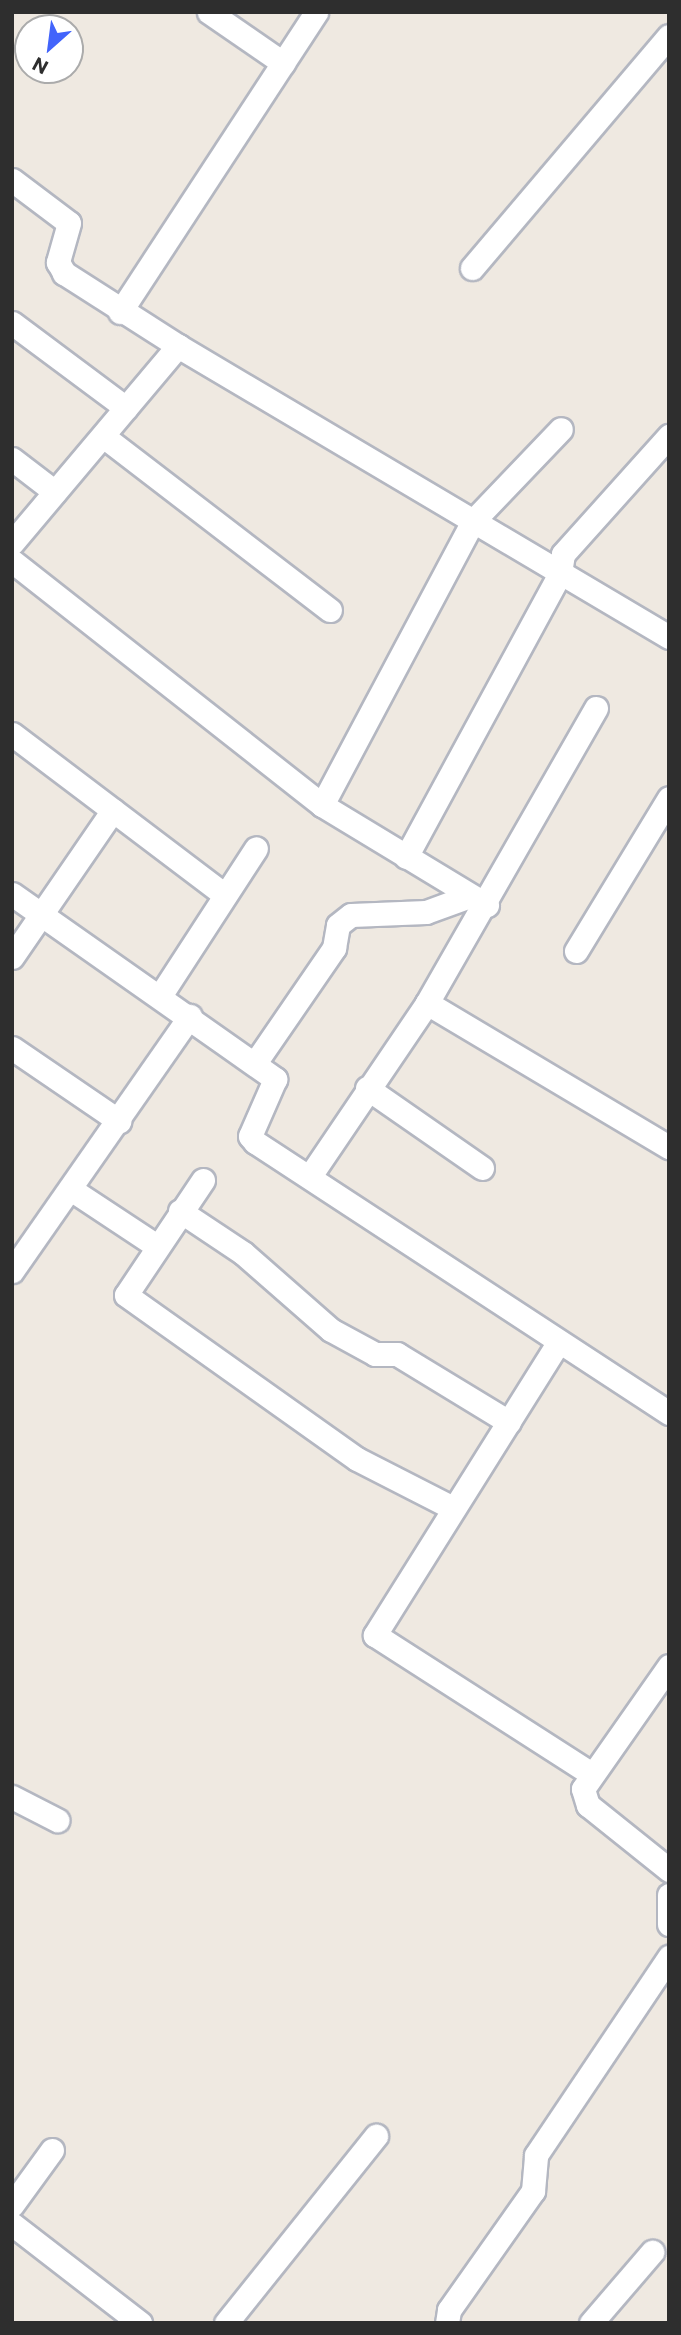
<!DOCTYPE html>
<style>
body{margin:0}
#map{position:relative;width:681px;height:2335px;overflow:hidden;background:#efe9e1;font-family:Commissioner,sans-serif}
div>[style]{position:absolute}
.roads{filter:drop-shadow(2px 0 #b4b7c1) drop-shadow(-2px 0 #b4b7c1) drop-shadow(0 2px #b4b7c1) drop-shadow(0 -2px #b4b7c1)}
.minor>*{height:23px;margin:-11.5px;padding:0 11.5px;transform-origin:11.5px;border-radius:11.5px;background:#fff}
span{translate:-50% -50%;white-space:nowrap;text-align:center;line-height:1.15;-webkit-text-stroke:5px #fff;paint-order:stroke}
.frame{position:absolute;inset:0;border:14px solid #2e2e2e;pointer-events:none}
.north{position:absolute;left:14px;top:14px;width:70px;height:70px;box-sizing:border-box;background:#fff;border:2px solid #ababab;border-radius:50%;rotate:208deg;font-size:19px;font-weight:700;line-height:28px;text-align:center;color:#2e2e2e}
.north::after{content:'';display:block;margin:auto;width:24px;height:32px;background:#4264fb;clip-path:polygon(50% 0,100% 100%,50% 72%,0 100%)}
</style>
<div id="map">
<div class="roads">
<div class="minor">
<i style="left:209px;top:12px;width:90px;rotate:34.6deg"></i>
<i style="left:12px;top:180px;width:71px;rotate:37deg"></i>
<i style="left:69px;top:223px;width:41px;rotate:105.8deg"></i>
<i style="left:58px;top:262px;width:13px;rotate:61deg"></i>
<i style="left:64px;top:273px;width:135px;rotate:32.6deg"></i>
<i style="left:472px;top:268px;width:304px;rotate:-49.7deg"></i>
<i style="left:120px;top:312px;width:358px;rotate:-56.8deg"></i>
<i style="left:12px;top:323px;width:142px;rotate:36.7deg"></i>
<i style="left:103px;top:436px;width:286px;rotate:37.5deg"></i>
<i style="left:12px;top:459px;width:54px;rotate:37.5deg"></i>
<i style="left:12px;top:543px;width:258px;rotate:-49.9deg"></i>
<i style="left:178px;top:346px;width:571px;rotate:30.65deg"></i>
<i style="left:12px;top:561px;width:395px;rotate:38.2deg"></i>
<i style="left:322px;top:805px;width:193px;rotate:31.2deg"></i>
<i style="left:12px;top:734px;width:267px;rotate:37.1deg"></i>
<i style="left:322px;top:805px;width:322px;rotate:-62deg"></i>
<i style="left:473px;top:521px;width:127px;rotate:-46.3deg"></i>
<i style="left:406px;top:857px;width:323px;rotate:-61.5deg"></i>
<i style="left:560px;top:573px;width:19px;rotate:-81deg"></i>
<i style="left:563px;top:554px;width:159px;rotate:-48.1deg"></i>
<i style="left:12px;top:894px;width:322px;rotate:35.1deg"></i>
<i style="left:275px;top:1079px;width:62px;rotate:113.7deg"></i>
<i style="left:250px;top:1136px;width:8px;rotate:50deg"></i>
<i style="left:255px;top:1142px;width:495px;rotate:33.2deg"></i>
<i style="left:576px;top:951px;width:179px;rotate:-58.7deg"></i>
<i style="left:12px;top:957px;width:178px;rotate:-55.5deg"></i>
<i style="left:160px;top:996px;width:176px;rotate:-57deg"></i>
<i style="left:427px;top:1003px;width:340px;rotate:-60.2deg"></i>
<i style="left:12px;top:1048px;width:130px;rotate:34.3deg"></i>
<i style="left:255px;top:1063px;width:140px;rotate:-55.5deg"></i>
<i style="left:334px;top:948px;width:23px;rotate:-80deg"></i>
<i style="left:338px;top:925px;width:16px;rotate:-38deg"></i>
<i style="left:351px;top:915px;width:75px;rotate:-2.3deg"></i>
<i style="left:426px;top:912px;width:47px;rotate:-20deg"></i>
<i style="left:367px;top:1088px;width:140px;rotate:34.8deg"></i>
<i style="left:310px;top:1176px;width:209px;rotate:-55.9deg"></i>
<i style="left:427px;top:1003px;width:282px;rotate:30.8deg"></i>
<i style="left:203px;top:1180px;width:138px;rotate:123.8deg"></i>
<i style="left:126px;top:1295px;width:283px;rotate:35.4deg"></i>
<i style="left:357px;top:1459px;width:106px;rotate:27.1deg"></i>
<i style="left:72px;top:1190px;width:100px;rotate:33.5deg"></i>
<i style="left:180px;top:1211px;width:76px;rotate:33.7deg"></i>
<i style="left:243px;top:1253px;width:117px;rotate:41.2deg"></i>
<i style="left:331px;top:1330px;width:50px;rotate:28.6deg"></i>
<i style="left:375px;top:1354px;width:22px"></i>
<i style="left:397px;top:1354px;width:131px;rotate:31.3deg"></i>
<i style="left:12px;top:1271px;width:311px;rotate:-55.1deg"></i>
<i style="left:558px;top:1343px;width:345px;rotate:122.1deg"></i>
<i style="left:375px;top:1635px;width:255px;rotate:32.7deg"></i>
<i style="left:669px;top:1666px;width:150px;rotate:125deg"></i>
<i style="left:583px;top:1789px;width:17px;rotate:73deg"></i>
<i style="left:588px;top:1805px;width:104px;rotate:38.7deg"></i>
<i style="left:12px;top:1797px;width:51px;rotate:27.1deg"></i>
<i style="left:669px;top:1895px;width:29px;rotate:90deg"></i>
<i style="left:12px;top:2205px;width:68px;rotate:-54deg"></i>
<i style="left:12px;top:2224px;width:162px;rotate:37.7deg"></i>
<i style="left:226px;top:2323px;width:240px;rotate:-51.3deg"></i>
<i style="left:447px;top:2323px;width:13px;rotate:-81deg"></i>
<i style="left:449px;top:2310px;width:146px;rotate:-54.8deg"></i>
<i style="left:533px;top:2191px;width:36px;rotate:-85deg"></i>
<i style="left:536px;top:2155px;width:239px;rotate:-56.1deg"></i>
<i style="left:591px;top:2323px;width:94px;rotate:-49.3deg"></i>
</div>
</div>
<div class="frame"></div>
<div class="north">N</div>
</div>
